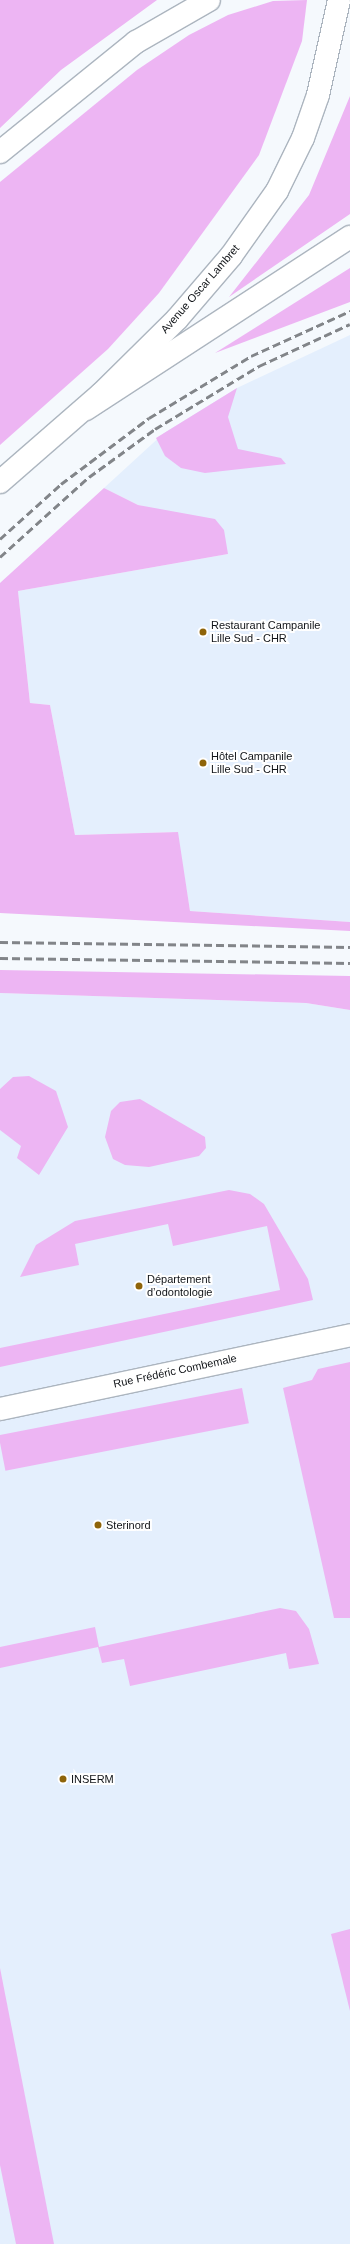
<!DOCTYPE html>
<meta charset="utf-8">
<style>
body{margin:0}
#map{position:relative;width:350px;height:2244px;overflow:hidden;background:#f5f9fd;font-family:Helvetica,sans-serif}
div>[style]{position:absolute}
.built>*{inset:0;background:#e4effd}
.green>*{inset:0;background:#edb5f3;transform-origin:0 0}
.roads{filter:drop-shadow(1px 0 #acb5bf) drop-shadow(-1px 0 #acb5bf) drop-shadow(0 1px #acb5bf) drop-shadow(0 -1px #acb5bf)}
.secondary>*{height:22px;margin:-11px;padding:0 11px;transform-origin:11px;border-radius:11px;background:#fff}
.highway>*{height:22px;margin:-11px;padding:0 11px;transform-origin:11px;border-radius:11px;background:#fff}
.rail>*{height:3px;margin-top:-1.5px;transform-origin:0;background:repeating-linear-gradient(90deg,#828589 0 8px,transparent 0 12px)}
.dots>*{width:11px;height:11px;translate:-50% -50%;box-sizing:border-box;border:2px solid #fff;border-radius:50%}
span{translate:-50% -50%;white-space:nowrap;text-align:center;line-height:1.15;-webkit-text-stroke:4px #fff;paint-order:stroke}
.street-label{font-size:11px;color:#111418}
.poi-label{font-size:11px;color:#111418}
.left{translate:0 -50%;text-align:left}
</style>
<div id="map">
<div class="built">
<i style="clip-path:polygon(350px 335px,350px 922px,190px 911px,177px 832px,75px 835px,50px 705px,30px 703px,18px 591px,228px 554px,170px 513px,138px 505px,104px 488px,164px 433px,237px 388px)"></i>
<i style="clip-path:polygon(0 993px,306px 1003px,350px 1010px,350px 2244px,0 2244px)"></i>
</div>
<div class="green">
<i style="clip-path:polygon(0 0,157px 0,61px 70px,0 128px)"></i>
<i style="clip-path:polygon(307px 0,302px 41px,259px 155px,159px 293px,108px 349px,0 445px,0 182px,137px 70px,189px 35px,228px 15px,273px 1px)"></i>
<i style="clip-path:polygon(350px 96px,350px 214px,229px 297px,309px 195px)"></i>
<i style="clip-path:polygon(350px 268px,350px 302px,215px 353px)"></i>
<i style="clip-path:polygon(237px 388px,228px 417px,238px 449px,281px 458px,286px 464px,205px 473px,181px 468px,165px 456px,156px 438px)"></i>
<i style="clip-path:polygon(104px 488px,138px 505px,215px 519px,224px 530px,228px 554px,18px 591px,30px 703px,50px 705px,75px 835px,178px 832px,190px 911px,350px 922px,350px 931px,0 913px,0 583px)"></i>
<i style="clip-path:polygon(0 970px,350px 976px,350px 1010px,306px 1003px,0 993px)"></i>
<i style="clip-path:polygon(29px 1076px,56px 1091px,68px 1127px,39px 1175px,17px 1158px,21px 1146px,0 1130px,0 1089px,13px 1077px)"></i>
<i style="clip-path:polygon(140px 1099px,205px 1137px,206px 1148px,199px 1156px,149px 1167px,125px 1165px,113px 1159px,105px 1137px,111px 1111px,120px 1102px)"></i>
<i style="clip-path:polygon(229px 1190px,250px 1194px,264px 1204px,308px 1279px,313px 1300px,0 1367px,0 1348px,280px 1290px,267px 1226px,173px 1246px,168px 1224px,75px 1244px,79px 1265px,20px 1277px,36px 1245px,75px 1221px)"></i>
<i style="clip-path:polygon(350px 1362px,350px 1618px,334px 1618px,283px 1388px,312px 1380px,318px 1369px)"></i>
<i style="left:242px;top:1388px;width:36px;height:248px;rotate:79deg"></i>
<i style="clip-path:polygon(280px 1608px,296px 1611px,309px 1629px,319px 1664px,289px 1669px,286px 1653px,130px 1686px,124px 1659px,102px 1663px,98px 1647px,0 1668px,0 1647px,95px 1627px,99px 1647px)"></i>
<i style="clip-path:polygon(350px 1929px,350px 2011px,331px 1934px)"></i>
<i style="clip-path:polygon(0 1968px,54px 2244px,16px 2244px,0 2165px)"></i>
</div>
<div class="roads">
<div class="secondary">
<i style="left:0;top:482px;width:134px;rotate:-41.1deg"></i>
<i style="left:101px;top:394px;width:107px;rotate:-44.6deg"></i>
<i style="left:177px;top:319px;width:83px;rotate:-49.4deg"></i>
<i style="left:231px;top:256px;width:80px;rotate:-54.7deg"></i>
<i style="left:277px;top:191px;width:59px;rotate:-63.9deg"></i>
<i style="left:303px;top:138px;width:46px;rotate:-70.8deg"></i>
<i style="left:318px;top:95px;width:97px;rotate:-77.5deg"></i>
<i style="left:0;top:1409px;width:358px;rotate:-11.9deg"></i>
</div>
<div class="highway">
<i style="left:0;top:152px;width:175px;rotate:-39deg"></i>
<i style="left:136px;top:42px;width:84px;rotate:-29.9deg"></i>
<i style="left:86px;top:409px;width:315px;rotate:-33.1deg"></i>
</div>
</div>
<div class="rail">
<i style="left:0;top:539px;width:82px;rotate:-42deg"></i>
<i style="left:61px;top:484px;width:110px;rotate:-36.9deg"></i>
<i style="left:149px;top:418px;width:119px;rotate:-31.3deg"></i>
<i style="left:251px;top:356px;width:109px;rotate:-24.4deg"></i>
<i style="left:0;top:557px;width:120px;rotate:-42deg"></i>
<i style="left:89px;top:477px;width:82px;rotate:-36deg"></i>
<i style="left:155px;top:429px;width:122px;rotate:-31.2deg"></i>
<i style="left:259px;top:366px;width:100px;rotate:-24.8deg"></i>
<i style="left:0;top:942px;width:350px;rotate:0.8deg"></i>
<i style="left:0;top:958px;width:350px;rotate:0.8deg"></i>
</div>
<div class="dots">
<i style="left:203px;top:632px;background:#8e640a"></i>
<i style="left:203px;top:763px;background:#8e640a"></i>
<i style="left:139px;top:1286px;background:#8e640a"></i>
<i style="left:98px;top:1525px;background:#8e640a"></i>
<i style="left:63px;top:1779px;background:#8e640a"></i>
</div>
<div class="street-label">
<span style="left:200px;top:289px;rotate:-49deg">Avenue Oscar Lambret</span>
<span style="left:175px;top:1371px;rotate:-12deg">Rue Frédéric Combemale</span>
</div>
<div class="poi-label">
<span class="left" style="left:211px;top:632px">Restaurant Campanile<br>Lille Sud - CHR</span>
<span class="left" style="left:211px;top:763px">Hôtel Campanile<br>Lille Sud - CHR</span>
<span class="left" style="left:147px;top:1286px">Département<br>d’odontologie</span>
<span class="left" style="left:106px;top:1525px">Sterinord</span>
<span class="left" style="left:71px;top:1779px">INSERM</span>
</div>
</div>
